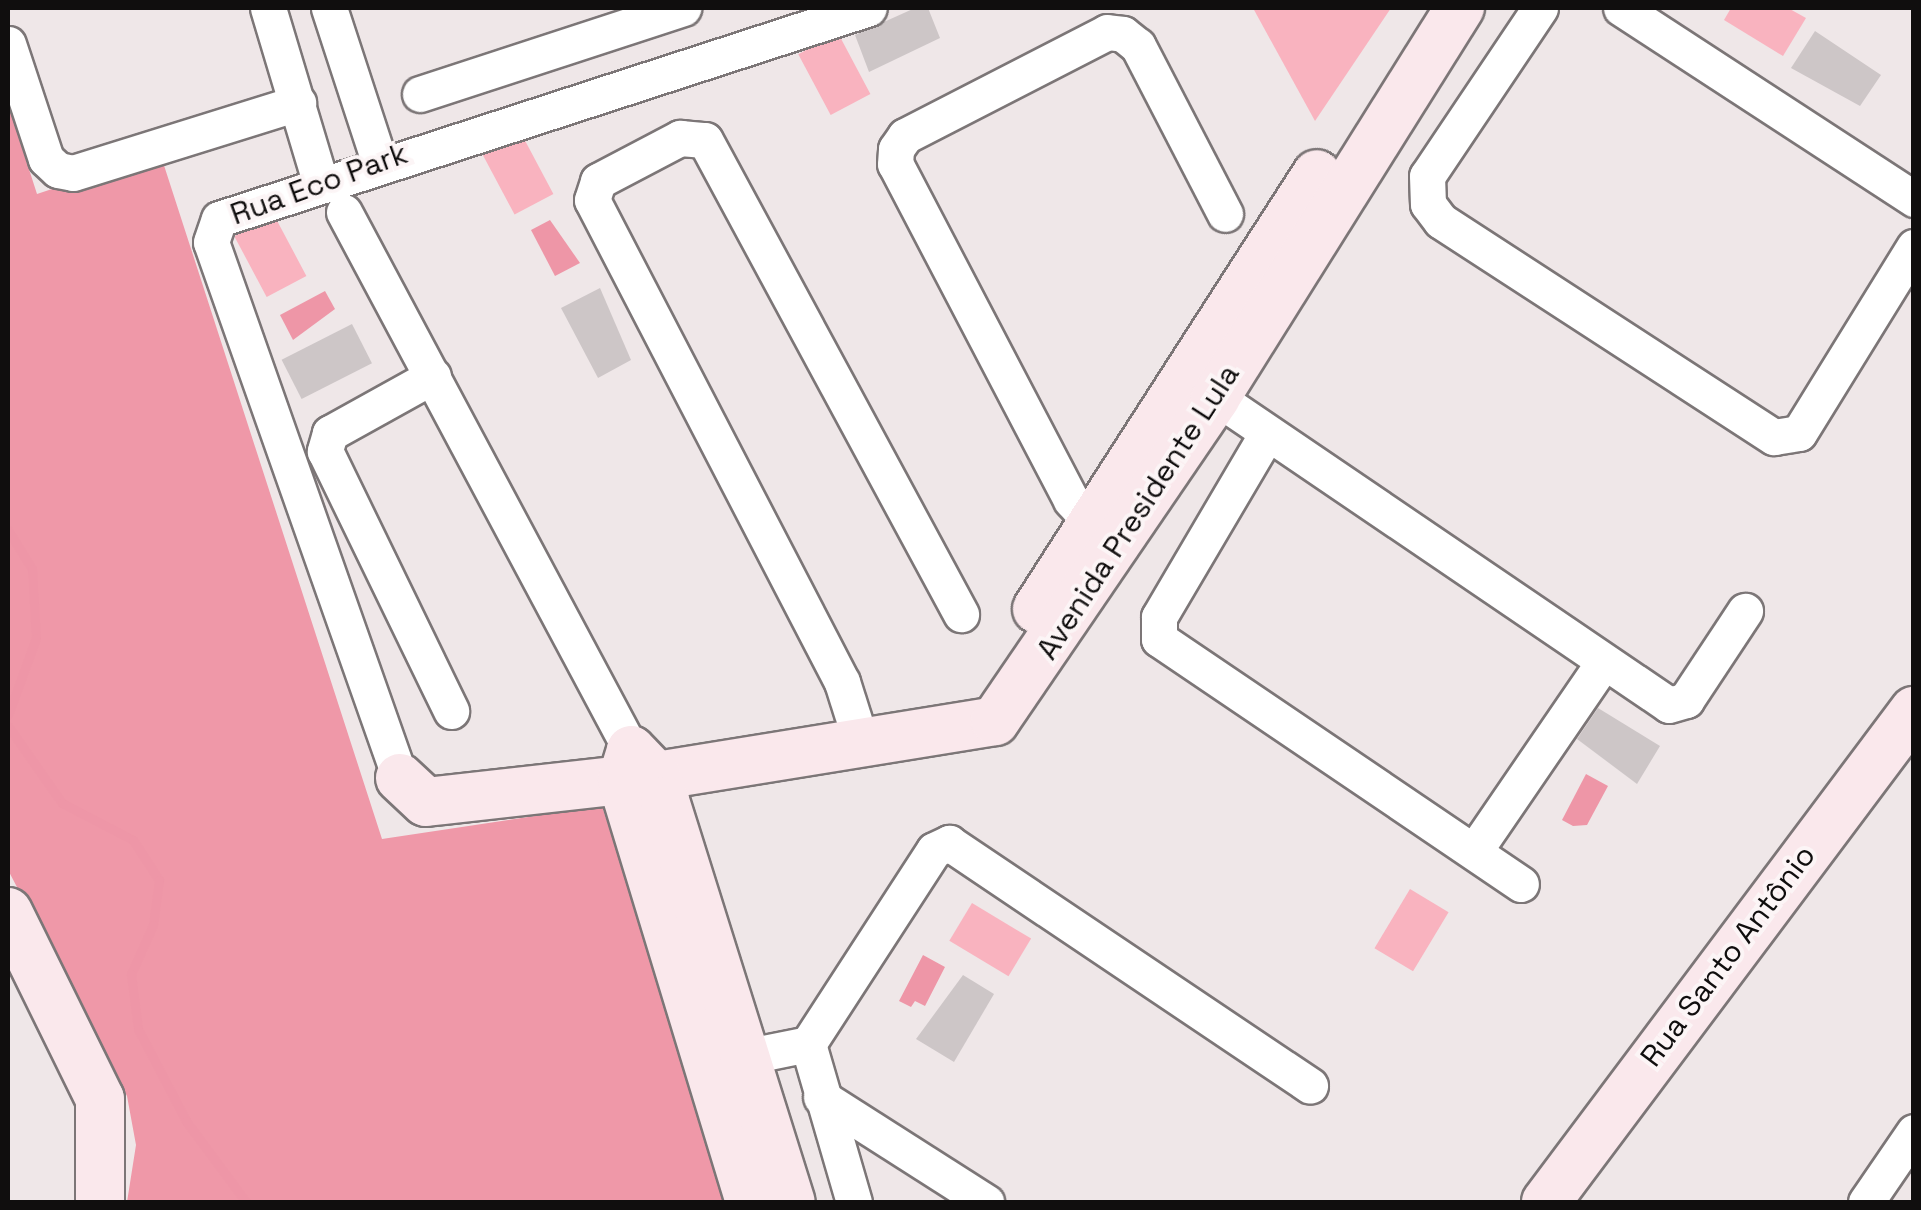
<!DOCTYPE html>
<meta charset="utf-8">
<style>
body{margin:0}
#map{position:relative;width:1921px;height:1210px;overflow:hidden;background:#efe7e8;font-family:"Space Grotesk",sans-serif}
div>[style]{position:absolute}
.green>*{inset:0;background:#f9b3bf;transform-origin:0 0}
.forest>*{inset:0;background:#ef98a8}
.water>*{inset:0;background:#ee96a7}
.stream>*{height:9px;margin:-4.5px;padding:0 4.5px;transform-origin:4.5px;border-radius:4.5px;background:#ee96a7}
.building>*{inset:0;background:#cdc6c7;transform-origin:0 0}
.roads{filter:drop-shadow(2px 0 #7c7677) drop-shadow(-2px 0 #7c7677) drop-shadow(0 2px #7c7677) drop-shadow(0 -2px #7c7677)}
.street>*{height:35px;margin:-17.5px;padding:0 17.5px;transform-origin:17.5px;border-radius:17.5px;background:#fff}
.secondary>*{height:48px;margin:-24px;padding:0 24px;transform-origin:24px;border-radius:24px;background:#fae8ec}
span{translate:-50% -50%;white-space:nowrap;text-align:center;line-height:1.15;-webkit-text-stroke:8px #fcf5f6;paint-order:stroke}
.street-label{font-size:30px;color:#100e0e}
.frame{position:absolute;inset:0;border:10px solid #100e0e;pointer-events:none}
</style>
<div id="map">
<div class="green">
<i style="clip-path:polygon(1253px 8px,1391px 8px,1315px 121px)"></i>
<i style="clip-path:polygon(1731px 8px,1788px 8px,1806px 18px,1783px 56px,1724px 20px)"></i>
<i style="left:838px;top:33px;width:69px;height:45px;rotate:62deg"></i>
<i style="left:521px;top:133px;width:69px;height:44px;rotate:62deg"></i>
<i style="left:274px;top:215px;width:69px;height:45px;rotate:62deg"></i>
<i style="left:1410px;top:889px;width:45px;height:69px;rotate:31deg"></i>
<i style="left:972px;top:903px;width:69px;height:44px;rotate:31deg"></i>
</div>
<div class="forest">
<i style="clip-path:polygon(8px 104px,37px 194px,160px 153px,382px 839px,602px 806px,730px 1202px,127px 1202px,136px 1145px,127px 1096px,8px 870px)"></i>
</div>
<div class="water">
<i style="clip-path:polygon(550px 220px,580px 263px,555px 276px,531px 230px)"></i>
<i style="clip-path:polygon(325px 291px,335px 309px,293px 340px,280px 315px)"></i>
<i style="clip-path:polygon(1586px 774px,1608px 786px,1587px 825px,1573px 826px,1562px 820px)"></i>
<i style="clip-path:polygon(923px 955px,945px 967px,925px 1006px,915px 1001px,911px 1007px,899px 1001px)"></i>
</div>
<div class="stream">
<i style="left:8px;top:530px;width:46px;rotate:58.4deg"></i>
<i style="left:32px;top:569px;width:69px;rotate:86.7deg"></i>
<i style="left:36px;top:638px;width:82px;rotate:110deg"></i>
<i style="left:8px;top:726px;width:94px;rotate:55deg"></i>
<i style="left:62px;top:803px;width:80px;rotate:27.5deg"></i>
<i style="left:133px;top:840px;width:48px;rotate:57deg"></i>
<i style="left:159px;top:880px;width:45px;rotate:97.6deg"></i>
<i style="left:153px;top:925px;width:54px;rotate:114.2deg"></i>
<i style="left:131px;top:974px;width:55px;rotate:82.7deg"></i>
<i style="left:138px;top:1029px;width:104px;rotate:62.4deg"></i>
<i style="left:186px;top:1121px;width:101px;rotate:53.5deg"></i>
</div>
<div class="building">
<i style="clip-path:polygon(915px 8px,928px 8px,940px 38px,869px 72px,855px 35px)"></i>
<i style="clip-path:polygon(1815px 31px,1881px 75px,1860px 106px,1791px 68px)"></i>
<i style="clip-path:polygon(600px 288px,631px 360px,598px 378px,561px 308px)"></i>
<i style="left:352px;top:324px;width:44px;height:79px;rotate:63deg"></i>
<i style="clip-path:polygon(1598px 708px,1660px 746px,1637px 784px,1577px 739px)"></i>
<i style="clip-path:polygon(963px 975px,994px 994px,954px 1062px,916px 1039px)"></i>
</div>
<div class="roads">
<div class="street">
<i style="left:268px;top:8px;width:181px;rotate:73.3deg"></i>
<i style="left:329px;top:8px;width:161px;rotate:71.9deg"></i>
<i style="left:1540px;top:8px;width:202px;rotate:123.9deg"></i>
<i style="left:1427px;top:176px;width:28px;rotate:88deg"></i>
<i style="left:1428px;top:204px;width:21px;rotate:53deg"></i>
<i style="left:1441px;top:221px;width:397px;rotate:33deg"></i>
<i style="left:1774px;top:437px;width:25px;rotate:-9deg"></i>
<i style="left:1799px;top:433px;width:219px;rotate:-58.3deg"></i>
<i style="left:1621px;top:8px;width:350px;rotate:33.1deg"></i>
<i style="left:8px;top:44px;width:121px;rotate:71.7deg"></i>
<i style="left:46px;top:159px;width:16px;rotate:43deg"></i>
<i style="left:58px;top:170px;width:15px;rotate:11deg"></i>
<i style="left:73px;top:173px;width:236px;rotate:-17.3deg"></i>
<i style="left:420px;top:94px;width:277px;rotate:-18.1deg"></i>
<i style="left:344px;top:212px;width:610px;rotate:61.92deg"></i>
<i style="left:433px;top:376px;width:118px;rotate:151deg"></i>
<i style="left:330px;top:433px;width:19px;rotate:106deg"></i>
<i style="left:325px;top:451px;width:289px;rotate:64.1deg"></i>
<i style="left:1198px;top:385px;width:569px;rotate:34.19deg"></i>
<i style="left:1669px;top:705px;width:18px;rotate:-16deg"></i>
<i style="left:1686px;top:700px;width:107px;rotate:-56.5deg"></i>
<i style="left:1265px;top:437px;width:209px;rotate:120.5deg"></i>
<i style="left:1159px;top:617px;width:22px;rotate:90deg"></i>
<i style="left:1159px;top:639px;width:437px;rotate:34.1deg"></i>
<i style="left:1105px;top:537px;width:50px;rotate:-132.6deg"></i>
<i style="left:1071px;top:500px;width:379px;rotate:-117.6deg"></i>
<i style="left:895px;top:164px;width:15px;rotate:-86deg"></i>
<i style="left:896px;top:149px;width:16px;rotate:-55deg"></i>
<i style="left:905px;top:136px;width:227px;rotate:-27.2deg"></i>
<i style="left:1107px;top:32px;width:16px;rotate:7deg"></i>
<i style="left:1123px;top:34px;width:19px;rotate:39deg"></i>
<i style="left:1138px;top:46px;width:189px;rotate:62.6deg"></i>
<i style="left:862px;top:745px;width:66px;rotate:-107.6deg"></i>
<i style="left:842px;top:682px;width:543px;rotate:-117.41deg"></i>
<i style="left:592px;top:200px;width:20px;rotate:-72deg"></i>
<i style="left:598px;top:181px;width:93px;rotate:-27.7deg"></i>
<i style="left:680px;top:138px;width:25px;rotate:5deg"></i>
<i style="left:705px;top:140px;width:539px;rotate:61.63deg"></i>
<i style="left:400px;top:778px;width:568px;rotate:-109.42deg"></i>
<i style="left:211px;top:242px;width:24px;rotate:-71deg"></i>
<i style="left:219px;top:219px;width:683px;rotate:-17.98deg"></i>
<i style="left:1475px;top:850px;width:227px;rotate:-55.6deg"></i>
<i style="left:808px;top:1044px;width:165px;rotate:73.8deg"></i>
<i style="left:744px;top:1057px;width:65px;rotate:-11.5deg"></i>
<i style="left:808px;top:1044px;width:231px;rotate:-57deg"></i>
<i style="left:934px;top:850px;width:17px;rotate:-25deg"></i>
<i style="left:949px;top:843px;width:435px;rotate:33.9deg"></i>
<i style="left:821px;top:1097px;width:196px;rotate:32.5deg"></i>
<i style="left:1866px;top:1202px;width:85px;rotate:-55.6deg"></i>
</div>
<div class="secondary">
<i style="left:1037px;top:609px;width:517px;rotate:-57.23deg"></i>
<i style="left:400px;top:778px;width:35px;rotate:43deg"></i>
<i style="left:426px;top:802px;width:231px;rotate:-6.4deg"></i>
<i style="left:656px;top:776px;width:343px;rotate:-9.2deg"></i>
<i style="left:995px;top:721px;width:391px;rotate:-55.7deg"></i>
<i style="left:1215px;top:398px;width:461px;rotate:-57.9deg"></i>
<i style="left:8px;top:912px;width:208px;rotate:63.8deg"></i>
<i style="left:100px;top:1099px;width:103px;rotate:90deg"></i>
<i style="left:750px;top:1202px;width:441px;rotate:-106.9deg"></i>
<i style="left:622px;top:780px;width:31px;rotate:-73deg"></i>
<i style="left:631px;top:750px;width:36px;rotate:46deg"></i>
<i style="left:656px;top:776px;width:27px;rotate:70deg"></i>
<i style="left:665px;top:801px;width:420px;rotate:72.6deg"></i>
<i style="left:1546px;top:1202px;width:614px;rotate:-53.15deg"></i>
</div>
</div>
<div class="street-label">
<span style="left:319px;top:184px;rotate:-20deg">Rua Eco Park</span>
<span style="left:1138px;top:512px;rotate:-57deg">Avenida Presidente Lula</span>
<span style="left:1728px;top:956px;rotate:-53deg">Rua Santo Antônio</span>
</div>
<div class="frame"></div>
</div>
